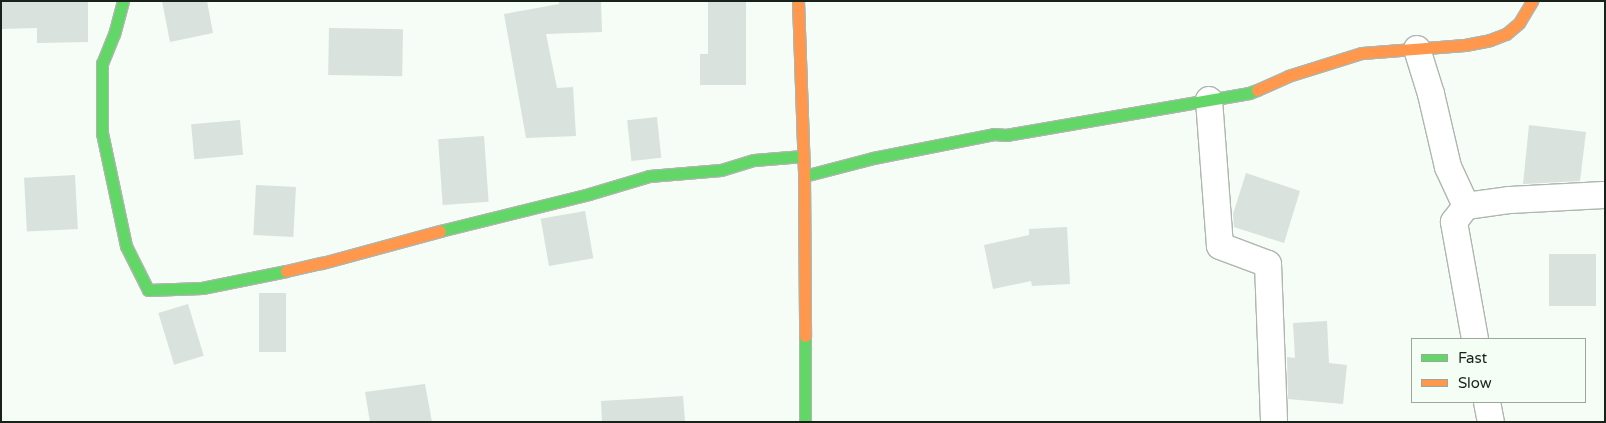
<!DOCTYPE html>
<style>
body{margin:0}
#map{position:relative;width:1606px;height:423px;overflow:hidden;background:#f6fcf6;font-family:"Varela Round",sans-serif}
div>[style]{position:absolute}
.building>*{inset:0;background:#d9e2dc;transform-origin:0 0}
.roads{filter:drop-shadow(1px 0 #aeb6ae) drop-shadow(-1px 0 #aeb6ae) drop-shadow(0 1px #aeb6ae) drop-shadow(0 -1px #aeb6ae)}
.street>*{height:26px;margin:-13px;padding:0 13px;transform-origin:13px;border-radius:13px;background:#fefffe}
.fast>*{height:11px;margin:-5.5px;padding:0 5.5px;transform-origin:5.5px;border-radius:5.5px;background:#63d668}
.slow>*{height:11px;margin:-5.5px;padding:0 5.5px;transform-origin:5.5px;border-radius:5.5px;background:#ff974d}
span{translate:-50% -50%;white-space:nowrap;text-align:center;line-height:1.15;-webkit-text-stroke:4px #f4fef4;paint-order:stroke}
.frame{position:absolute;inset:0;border:2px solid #192219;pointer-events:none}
.legend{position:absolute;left:1411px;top:338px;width:175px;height:65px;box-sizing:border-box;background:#f4fef4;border:1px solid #9ca69c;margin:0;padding:6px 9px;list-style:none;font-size:15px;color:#192219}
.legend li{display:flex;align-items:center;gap:10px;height:25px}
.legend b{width:25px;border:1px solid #9ca69c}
</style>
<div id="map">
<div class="building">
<i style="clip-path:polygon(1px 1px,88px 1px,88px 42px,37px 43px,37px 28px,1px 29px)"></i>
<i style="clip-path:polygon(162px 1px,207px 1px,213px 33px,170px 42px)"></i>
<i style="clip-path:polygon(559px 1px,601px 1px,602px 32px,546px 34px,557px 88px,573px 87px,576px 136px,526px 138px,504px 14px,559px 4px)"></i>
<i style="clip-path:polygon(708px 1px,746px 1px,746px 85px,700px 85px,700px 54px,708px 54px)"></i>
<i style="left:329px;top:28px;width:74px;height:47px;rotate:1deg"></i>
<i style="left:657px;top:117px;width:41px;height:30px;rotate:84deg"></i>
<i style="left:240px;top:120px;width:35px;height:49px;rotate:85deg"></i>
<i style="clip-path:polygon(1529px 125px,1586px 132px,1580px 181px,1523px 184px)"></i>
<i style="left:484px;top:136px;width:66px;height:46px;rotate:86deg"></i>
<i style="clip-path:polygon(1246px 173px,1300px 191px,1284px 243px,1234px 227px,1233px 214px)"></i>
<i style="left:75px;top:175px;width:54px;height:51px;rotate:87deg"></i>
<i style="left:256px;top:185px;width:40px;height:50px;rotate:3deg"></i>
<i style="left:585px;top:211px;width:48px;height:45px;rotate:80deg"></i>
<i style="clip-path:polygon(1067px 227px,1070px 284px,1032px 286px,1031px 281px,993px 289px,984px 245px,1029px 235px,1029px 229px)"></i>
<i style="left:1596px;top:254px;width:52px;height:47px;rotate:90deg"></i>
<i style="left:259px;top:293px;width:27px;height:59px"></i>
<i style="left:188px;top:304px;width:54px;height:31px;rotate:73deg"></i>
<i style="clip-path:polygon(1327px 321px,1329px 363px,1347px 365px,1343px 404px,1288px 399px,1287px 357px,1295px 358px,1293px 323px)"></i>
<i style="clip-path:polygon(425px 384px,432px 422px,370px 422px,365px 392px)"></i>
<i style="clip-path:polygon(683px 396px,685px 422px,602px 422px,601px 401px)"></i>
</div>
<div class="roads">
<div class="street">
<i style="left:1417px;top:49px;width:47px;rotate:72.7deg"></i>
<i style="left:1431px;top:94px;width:75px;rotate:76.9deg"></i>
<i style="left:1448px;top:167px;width:43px;rotate:65.2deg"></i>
<i style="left:1209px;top:100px;width:146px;rotate:85.7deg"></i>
<i style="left:1220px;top:246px;width:51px;rotate:20.6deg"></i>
<i style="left:1268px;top:264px;width:158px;rotate:87.8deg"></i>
<i style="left:1475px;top:339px;width:119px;rotate:-100.2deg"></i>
<i style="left:1454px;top:222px;width:20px;rotate:-53deg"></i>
<i style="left:1466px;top:206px;width:43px;rotate:-7.9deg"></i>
<i style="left:1509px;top:200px;width:96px;rotate:-3deg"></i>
<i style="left:1487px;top:402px;width:20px;rotate:79deg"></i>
</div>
<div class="fast">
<i style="left:123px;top:1px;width:34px;rotate:105deg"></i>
<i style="left:114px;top:34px;width:31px;rotate:112deg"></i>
<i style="left:102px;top:63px;width:70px;rotate:90deg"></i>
<i style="left:102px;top:133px;width:116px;rotate:78deg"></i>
<i style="left:126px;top:246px;width:49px;rotate:63.4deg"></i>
<i style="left:148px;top:290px;width:54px;rotate:-2.1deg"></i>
<i style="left:202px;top:288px;width:86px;rotate:-11.4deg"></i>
<i style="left:804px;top:176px;width:71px;rotate:-14.6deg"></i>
<i style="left:873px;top:158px;width:123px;rotate:-11.2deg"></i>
<i style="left:994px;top:134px;width:12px;rotate:5deg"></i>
<i style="left:1006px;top:135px;width:247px;rotate:-9.8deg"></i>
<i style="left:1249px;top:93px;width:9px;rotate:-21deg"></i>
<i style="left:440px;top:231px;width:154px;rotate:-13.9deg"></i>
<i style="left:589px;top:194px;width:63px;rotate:-16.7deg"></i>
<i style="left:649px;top:176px;width:72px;rotate:-4.8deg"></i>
<i style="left:721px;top:170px;width:34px;rotate:-17deg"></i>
<i style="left:754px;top:160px;width:49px;rotate:-4.7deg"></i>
<i style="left:805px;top:336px;width:86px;rotate:90deg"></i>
</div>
<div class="slow">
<i style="left:798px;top:1px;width:175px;rotate:88deg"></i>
<i style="left:804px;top:176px;width:160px;rotate:89.6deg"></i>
<i style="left:1257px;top:90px;width:34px;rotate:-24deg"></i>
<i style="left:1288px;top:76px;width:77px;rotate:-17.3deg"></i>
<i style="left:1362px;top:53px;width:103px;rotate:-4.4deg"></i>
<i style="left:1465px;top:45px;width:25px;rotate:-11deg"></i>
<i style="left:1490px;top:40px;width:17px;rotate:-21deg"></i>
<i style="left:1506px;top:34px;width:17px;rotate:-40deg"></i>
<i style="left:1519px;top:23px;width:26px;rotate:-59deg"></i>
<i style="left:286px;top:271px;width:37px;rotate:-13deg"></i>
<i style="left:322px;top:263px;width:122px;rotate:-15.2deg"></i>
</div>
</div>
<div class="frame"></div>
<ul class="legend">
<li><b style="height:6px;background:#63d668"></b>Fast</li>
<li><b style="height:6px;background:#ff974d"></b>Slow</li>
</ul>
</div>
